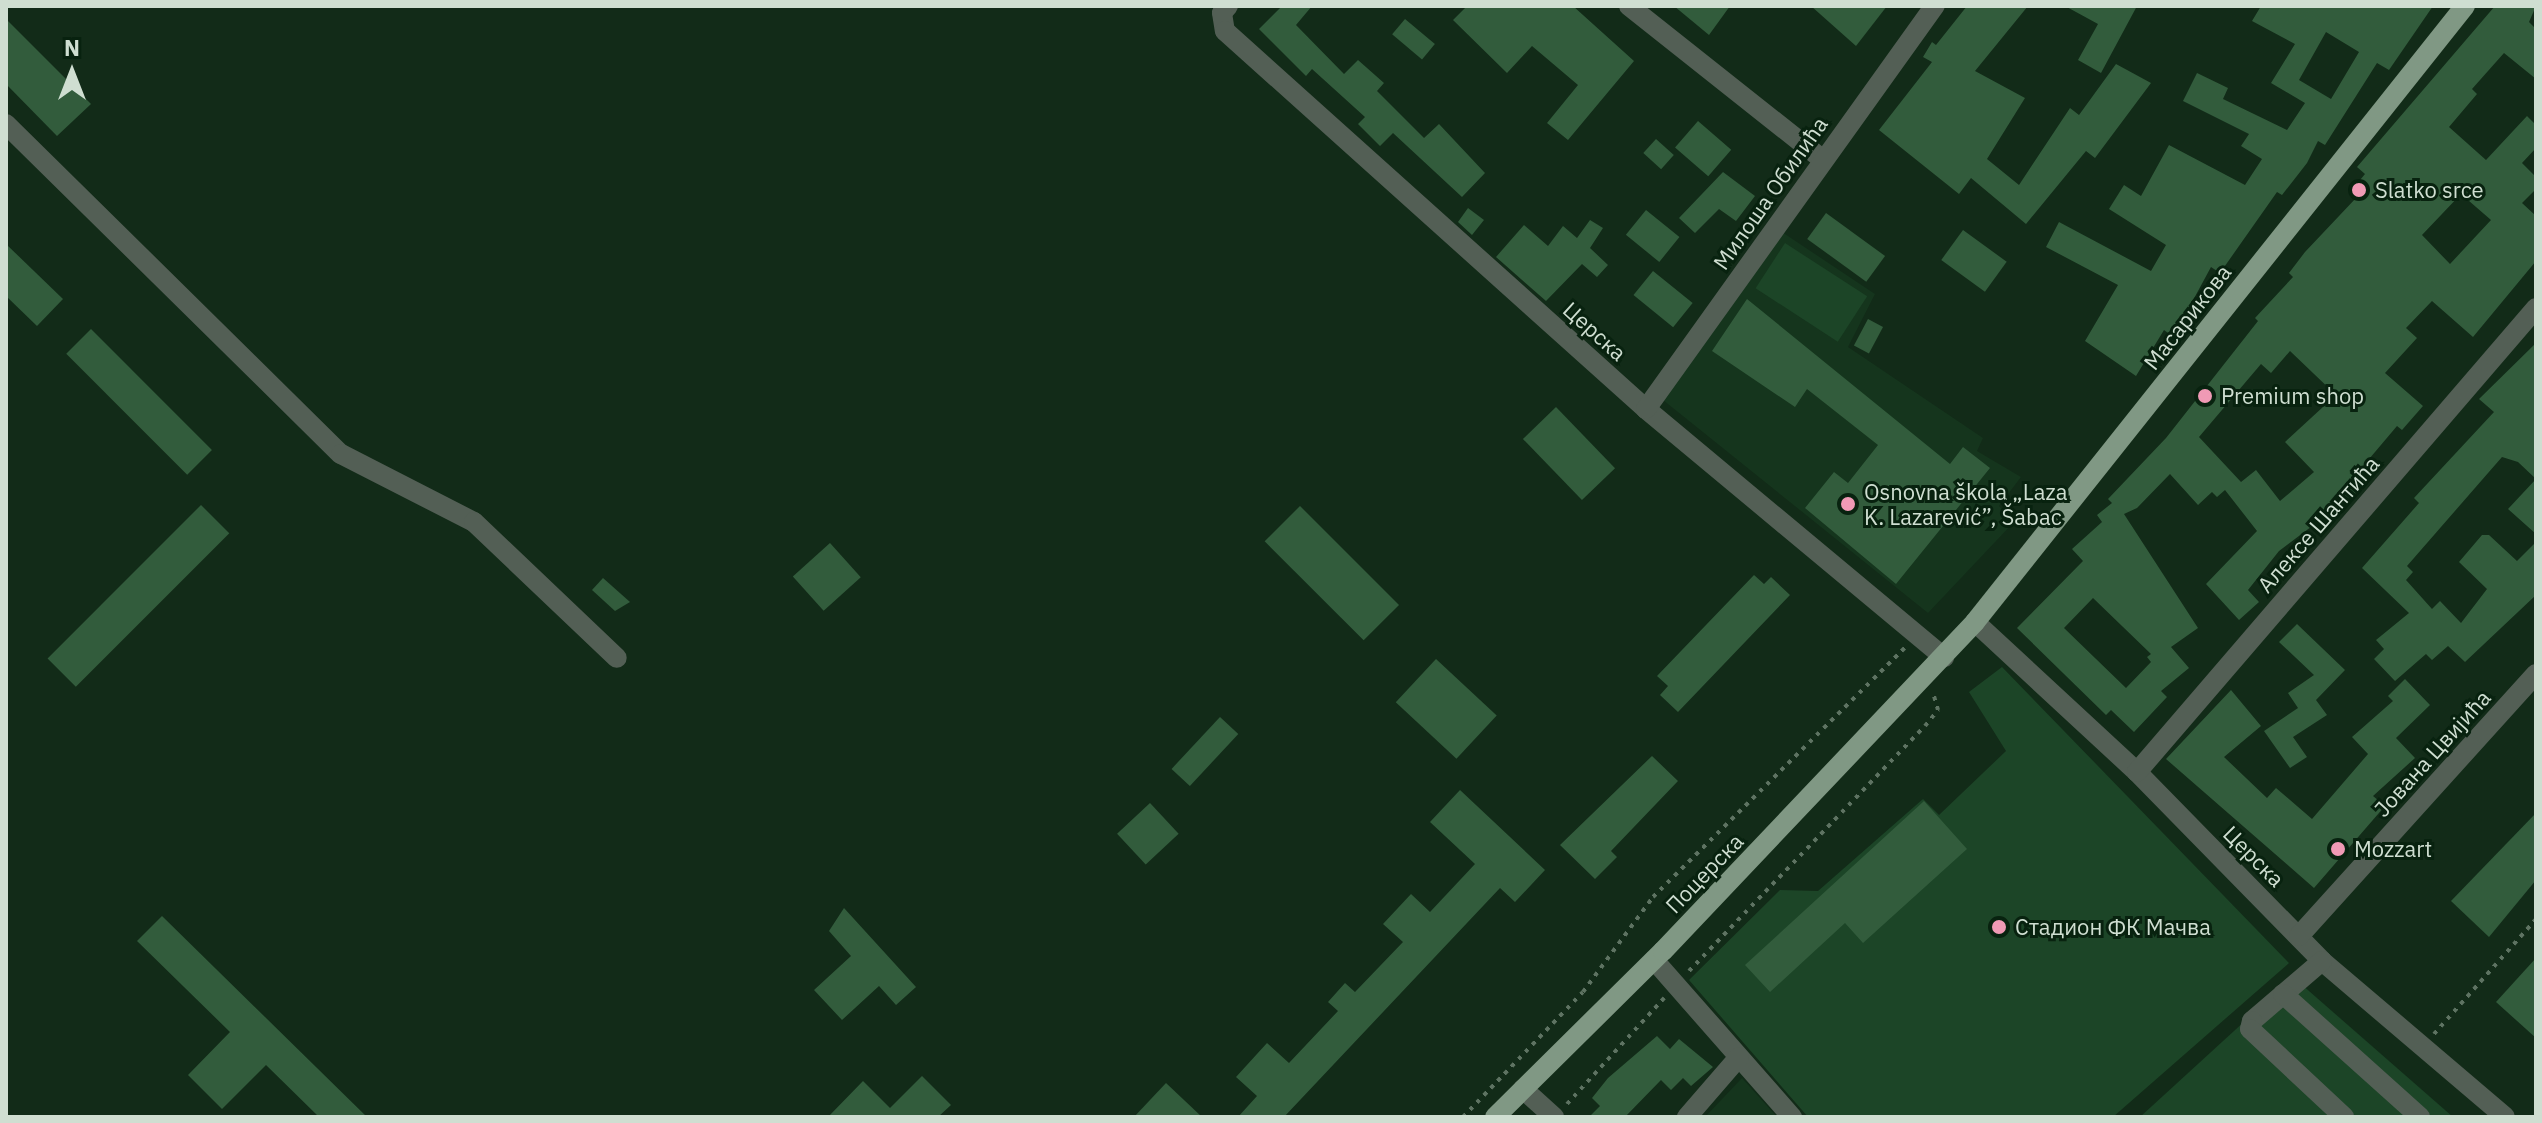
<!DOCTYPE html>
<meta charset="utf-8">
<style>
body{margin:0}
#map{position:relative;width:2542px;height:1123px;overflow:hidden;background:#122b18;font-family:"IBM Plex Sans",sans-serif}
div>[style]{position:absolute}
.built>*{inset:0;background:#15351d}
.green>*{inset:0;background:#1c4527;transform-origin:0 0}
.building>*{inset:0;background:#325c3c;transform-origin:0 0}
.path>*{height:4px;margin-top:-2px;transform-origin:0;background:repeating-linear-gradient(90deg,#5e7362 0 4px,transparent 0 10px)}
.minor>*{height:20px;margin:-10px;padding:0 10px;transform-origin:10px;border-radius:10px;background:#535f55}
.major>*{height:20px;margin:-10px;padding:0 10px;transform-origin:10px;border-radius:10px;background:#809884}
.dots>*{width:22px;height:22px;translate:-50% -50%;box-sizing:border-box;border:4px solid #08220f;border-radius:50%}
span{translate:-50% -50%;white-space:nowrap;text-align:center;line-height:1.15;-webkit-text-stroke:6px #08220f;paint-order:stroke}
.poi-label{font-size:22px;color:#cfded1}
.left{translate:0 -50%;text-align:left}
.street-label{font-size:22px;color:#cfded1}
.frame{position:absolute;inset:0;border:8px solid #cfded1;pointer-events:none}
.north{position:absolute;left:32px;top:32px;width:80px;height:80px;-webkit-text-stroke:6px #08220f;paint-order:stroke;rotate:0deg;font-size:22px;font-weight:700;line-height:32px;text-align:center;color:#cfded1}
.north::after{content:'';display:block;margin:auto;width:28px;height:36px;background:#cfded1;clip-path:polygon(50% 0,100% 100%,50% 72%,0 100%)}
</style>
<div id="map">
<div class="built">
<i style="clip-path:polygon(1779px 230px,1875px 294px,1848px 347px,1983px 438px,1977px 451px,2021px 477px,1999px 506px,2014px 522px,1928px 613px,1663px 400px)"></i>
<i style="clip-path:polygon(1742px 1078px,1777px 1117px,1705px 1117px)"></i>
</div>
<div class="green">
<i style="left:1785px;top:243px;width:98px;height:54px;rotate:33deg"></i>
<i style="clip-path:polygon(2002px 667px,2289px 963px,2113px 1117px,1808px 1117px,1689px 980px,1780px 890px,1818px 891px,1923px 799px,1939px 815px,2006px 751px,1969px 692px)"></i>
<i style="clip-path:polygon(2293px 977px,2453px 1117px,2140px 1117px)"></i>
</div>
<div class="building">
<i style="clip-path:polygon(1282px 6px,1312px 6px,1296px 25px,1344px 74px,1358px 60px,1384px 83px,1377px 91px,1424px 138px,1439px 124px,1485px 173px,1462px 197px,1393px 133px,1380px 146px,1358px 124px,1365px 117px,1312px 69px,1306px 76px,1259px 29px)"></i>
<i style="clip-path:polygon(1467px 6px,1573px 6px,1634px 61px,1568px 140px,1547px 123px,1578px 85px,1532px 46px,1507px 73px,1453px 20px)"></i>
<i style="clip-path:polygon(1674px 6px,1730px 6px,1709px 35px)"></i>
<i style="clip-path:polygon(1811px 6px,1887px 6px,1856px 46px)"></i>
<i style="clip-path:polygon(1967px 6px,2028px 6px,1975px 71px,2025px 98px,1987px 159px,2019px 185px,2070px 108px,2079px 115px,2116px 64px,2151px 83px,2095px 158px,2086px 151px,2026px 224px,1971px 178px,1959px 194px,1879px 130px,1932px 62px,1923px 57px,1932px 42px,1936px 45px)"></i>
<i style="clip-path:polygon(2065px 6px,2137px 6px,2101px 73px,2078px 60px,2098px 24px)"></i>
<i style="clip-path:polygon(evenodd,2261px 6px,2433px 6px,2389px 70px,2377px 63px,2325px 145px,2318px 141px,2307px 163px,2282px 195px,2277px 192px,2220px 273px,2211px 267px,2191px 304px,2168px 333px,2164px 330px,2136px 376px,2085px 341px,2118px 285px,2046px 247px,2059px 222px,2151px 271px,2166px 245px,2109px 209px,2124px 185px,2141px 196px,2169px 145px,2245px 185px,2262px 159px,2241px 146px,2249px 134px,2183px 101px,2197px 73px,2228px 88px,2223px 99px,2287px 130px,2305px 103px,2271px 83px,2295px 44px,2252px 21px,2261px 6px,2326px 32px,2359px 52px,2331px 99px,2299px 80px,2326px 32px)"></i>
<i style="clip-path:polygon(evenodd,2495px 6px,2536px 6px,2529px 22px,2536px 29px,2536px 79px,2504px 53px,2472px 89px,2477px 94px,2449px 127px,2486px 160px,2527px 116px,2536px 125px,2536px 148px,2522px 163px,2536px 177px,2536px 189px,2522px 203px,2536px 216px,2536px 261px,2473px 337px,2432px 301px,2406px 328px,2417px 338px,2385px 373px,2423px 406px,2402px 430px,2397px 426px,2364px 465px,2374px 474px,2356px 493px,2279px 551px,2248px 590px,2259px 602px,2239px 620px,2206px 584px,2257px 531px,2225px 490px,2217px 497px,2212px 492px,2198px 505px,2170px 474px,2137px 508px,2124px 514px,2198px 628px,2171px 647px,2189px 668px,2161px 691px,2167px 697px,2134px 732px,2111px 710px,2106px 715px,2017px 628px,2083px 561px,2072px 549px,2102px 522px,2097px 515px,2112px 503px,2108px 499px,2166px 438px,2258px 321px,2255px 318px,2293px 277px,2289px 273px,2305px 252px,2356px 198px,2350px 192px,2365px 174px,2357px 167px,2495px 6px,2461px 194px,2491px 220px,2450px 264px,2422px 235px,2461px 194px,2495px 6px,2290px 351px,2336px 395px,2285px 442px,2314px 472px,2280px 501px,2256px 470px,2241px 482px,2199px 437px,2261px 364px,2271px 373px,2290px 351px,2495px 6px,2093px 598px,2151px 654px,2147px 657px,2151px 662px,2126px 688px,2064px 628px,2093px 598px)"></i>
<i style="clip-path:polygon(6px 19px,91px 104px,57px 136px,6px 84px)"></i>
<i style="left:1405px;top:19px;width:39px;height:20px;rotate:40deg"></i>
<i style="left:1698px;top:121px;width:44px;height:35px;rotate:41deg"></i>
<i style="left:1656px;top:139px;width:24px;height:19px;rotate:42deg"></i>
<i style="clip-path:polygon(1723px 172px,1755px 196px,1736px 221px,1719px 209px,1695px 233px,1679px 218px)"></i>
<i style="clip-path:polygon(1468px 208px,1484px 220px,1472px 235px,1458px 222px)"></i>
<i style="left:1646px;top:210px;width:43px;height:32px;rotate:39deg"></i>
<i style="left:1826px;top:213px;width:73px;height:32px;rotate:36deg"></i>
<i style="clip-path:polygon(1590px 220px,1603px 228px,1590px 248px,1608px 265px,1597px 277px,1582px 264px,1546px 301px,1496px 257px,1524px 225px,1548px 246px,1563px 226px,1577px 238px)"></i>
<i style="left:1963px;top:230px;width:54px;height:37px;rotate:36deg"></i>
<i style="clip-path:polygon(6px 244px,63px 299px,37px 326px,6px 296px)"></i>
<i style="left:1653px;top:271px;width:51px;height:31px;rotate:39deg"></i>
<i style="clip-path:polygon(1747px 299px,1950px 464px,1963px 447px,1990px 468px,1896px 584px,1805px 508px,1834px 472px,1848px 483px,1878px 445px,1807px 389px,1795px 407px,1712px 351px)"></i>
<i style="left:1868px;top:319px;width:17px;height:30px;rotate:28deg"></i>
<i style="left:91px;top:329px;width:171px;height:35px;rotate:45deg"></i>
<i style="clip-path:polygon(2536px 343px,2536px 534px,2508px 509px,2536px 479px,2518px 462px,2502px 457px,2407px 566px,2413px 572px,2406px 580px,2432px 609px,2440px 601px,2461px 623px,2487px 589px,2459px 562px,2482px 535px,2489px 535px,2517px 561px,2536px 542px,2536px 595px,2465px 662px,2448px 646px,2432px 660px,2426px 654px,2395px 681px,2374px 659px,2384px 649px,2376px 640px,2409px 613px,2362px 568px,2419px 503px,2414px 498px,2494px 412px,2479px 399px)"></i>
<i style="left:1556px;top:407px;width:85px;height:46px;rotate:46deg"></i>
<i style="left:201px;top:505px;width:40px;height:217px;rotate:45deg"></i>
<i style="left:1300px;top:506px;width:140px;height:50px;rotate:45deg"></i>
<i style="left:830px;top:543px;width:46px;height:50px;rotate:48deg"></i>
<i style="clip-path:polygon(1754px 575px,1764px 584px,1771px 577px,1790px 595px,1678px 712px,1660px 695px,1668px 686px,1657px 676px)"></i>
<i style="clip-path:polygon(603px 578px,630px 602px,615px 611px,592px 590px)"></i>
<i style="clip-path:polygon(2297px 624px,2345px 670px,2316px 700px,2327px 715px,2293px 737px,2307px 757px,2290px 768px,2264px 731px,2298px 708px,2288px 693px,2314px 675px,2279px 642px)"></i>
<i style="left:1436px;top:659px;width:83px;height:59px;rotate:43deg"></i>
<i style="clip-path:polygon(2405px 679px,2430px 705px,2396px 738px,2415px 758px,2373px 796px,2385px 806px,2314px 888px,2166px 759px,2231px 690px,2261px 726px,2224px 757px,2267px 798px,2276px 788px,2312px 819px,2368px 754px,2352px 737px,2393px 701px,2388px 696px)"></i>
<i style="left:1220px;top:717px;width:25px;height:71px;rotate:43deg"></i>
<i style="clip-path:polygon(1652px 756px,1678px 781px,1611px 851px,1617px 857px,1595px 879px,1560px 845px)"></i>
<i style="clip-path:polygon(1460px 790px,1545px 870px,1515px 902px,1500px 888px,1284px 1117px,1238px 1117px,1257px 1096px,1236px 1077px,1267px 1043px,1289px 1063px,1338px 1011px,1328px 1002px,1345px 983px,1355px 992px,1403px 942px,1383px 924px,1411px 894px,1430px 912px,1475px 864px,1430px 822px)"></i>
<i style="clip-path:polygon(1924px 801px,1967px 849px,1863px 943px,1845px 923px,1770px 992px,1745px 965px)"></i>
<i style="left:1150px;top:803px;width:42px;height:45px;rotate:47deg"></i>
<i style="clip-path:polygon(2536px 813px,2536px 880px,2489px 937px,2451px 901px)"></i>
<i style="clip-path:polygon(844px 908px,916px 987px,896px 1005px,879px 986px,842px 1020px,814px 990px,851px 956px,829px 931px)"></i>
<i style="clip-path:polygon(162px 916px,367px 1117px,319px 1117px,266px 1065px,222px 1109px,188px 1075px,230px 1032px,137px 941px)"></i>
<i style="clip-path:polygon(2536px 958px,2536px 1038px,2496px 1002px)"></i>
<i style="clip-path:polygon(1657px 1036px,1670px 1049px,1679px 1039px,1713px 1067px,1691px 1086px,1683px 1078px,1671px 1090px,1661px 1080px,1625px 1117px,1589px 1117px,1600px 1106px,1592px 1098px,1608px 1078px)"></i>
<i style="clip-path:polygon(922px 1076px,951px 1105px,938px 1117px,828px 1117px,863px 1081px,890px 1108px)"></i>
<i style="clip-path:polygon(1166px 1083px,1202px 1117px,1134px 1117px)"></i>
</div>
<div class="path">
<i style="left:1689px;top:971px;width:340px;rotate:-46.1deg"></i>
<i style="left:1925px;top:726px;width:21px;rotate:-51deg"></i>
<i style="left:1938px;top:710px;width:18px;rotate:-106deg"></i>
<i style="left:2434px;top:1034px;width:154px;rotate:-48.4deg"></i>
<i style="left:1567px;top:1104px;width:144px;rotate:-47.5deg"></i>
<i style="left:1463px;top:1117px;width:173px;rotate:-46.2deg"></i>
<i style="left:1583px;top:992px;width:118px;rotate:-53.6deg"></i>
<i style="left:1653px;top:897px;width:354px;rotate:-44.7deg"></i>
</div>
<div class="minor">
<i style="left:1228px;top:6px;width:9px;rotate:131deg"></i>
<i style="left:1222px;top:13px;width:18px;rotate:81deg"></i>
<i style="left:1225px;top:31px;width:566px;rotate:41.92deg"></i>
<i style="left:1646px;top:409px;width:388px;rotate:39.8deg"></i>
<i style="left:1629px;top:6px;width:246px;rotate:38.4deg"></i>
<i style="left:6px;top:124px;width:470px;rotate:44.6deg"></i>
<i style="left:341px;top:454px;width:149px;rotate:27.1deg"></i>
<i style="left:474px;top:522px;width:197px;rotate:43.6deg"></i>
<i style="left:1646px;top:409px;width:496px;rotate:-54.4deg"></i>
<i style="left:1975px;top:622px;width:221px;rotate:42.8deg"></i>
<i style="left:2137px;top:772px;width:264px;rotate:45.6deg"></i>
<i style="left:2322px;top:961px;width:240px;rotate:40.4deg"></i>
<i style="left:2137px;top:772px;width:612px;rotate:-49.31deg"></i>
<i style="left:2299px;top:936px;width:353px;rotate:-47.9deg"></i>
<i style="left:1654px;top:960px;width:209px;rotate:48.7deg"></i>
<i style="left:2322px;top:961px;width:92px;rotate:139.4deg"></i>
<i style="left:2252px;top:1021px;width:8px;rotate:104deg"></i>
<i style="left:2250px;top:1029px;width:129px;rotate:43.1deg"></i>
<i style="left:2283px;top:994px;width:184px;rotate:41.9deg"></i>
<i style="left:1523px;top:1089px;width:42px;rotate:42.1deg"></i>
<i style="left:1687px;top:1117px;width:79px;rotate:-49.1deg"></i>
</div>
<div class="major">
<i style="left:1495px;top:1117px;width:236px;rotate:-44.7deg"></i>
<i style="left:1663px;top:951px;width:453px;rotate:-46.5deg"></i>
<i style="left:1975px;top:622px;width:787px;rotate:-51.5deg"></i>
</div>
<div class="dots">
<i style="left:2359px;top:190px;background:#f09ab5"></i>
<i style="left:2205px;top:396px;background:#f09ab5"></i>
<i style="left:1848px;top:504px;background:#f09ab5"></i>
<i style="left:2338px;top:849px;background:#f09ab5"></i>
<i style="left:1999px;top:927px;background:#f09ab5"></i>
</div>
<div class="poi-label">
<span class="left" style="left:2375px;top:190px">Slatko srce</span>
<span class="left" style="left:2221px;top:396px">Premium shop</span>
<span class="left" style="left:1864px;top:504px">Osnovna škola „Laza<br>K. Lazarević”, Šabac</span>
<span class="left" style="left:2354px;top:849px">Mozzart</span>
<span class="left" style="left:2015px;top:927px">Стадион ФК Мачва</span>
</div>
<div class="street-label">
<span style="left:1770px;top:193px;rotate:-55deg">Милоша Обилића</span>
<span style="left:2187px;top:317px;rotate:-52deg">Масарикова</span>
<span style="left:1595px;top:331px;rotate:42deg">Церска</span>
<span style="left:2318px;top:524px;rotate:-49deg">Алексе Шантића</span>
<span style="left:2432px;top:753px;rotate:-48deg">Јована Цвијића</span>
<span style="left:2254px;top:856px;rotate:45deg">Церска</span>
<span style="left:1704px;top:873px;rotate:-46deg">Поцерска</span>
</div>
<div class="frame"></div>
<div class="north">N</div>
</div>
